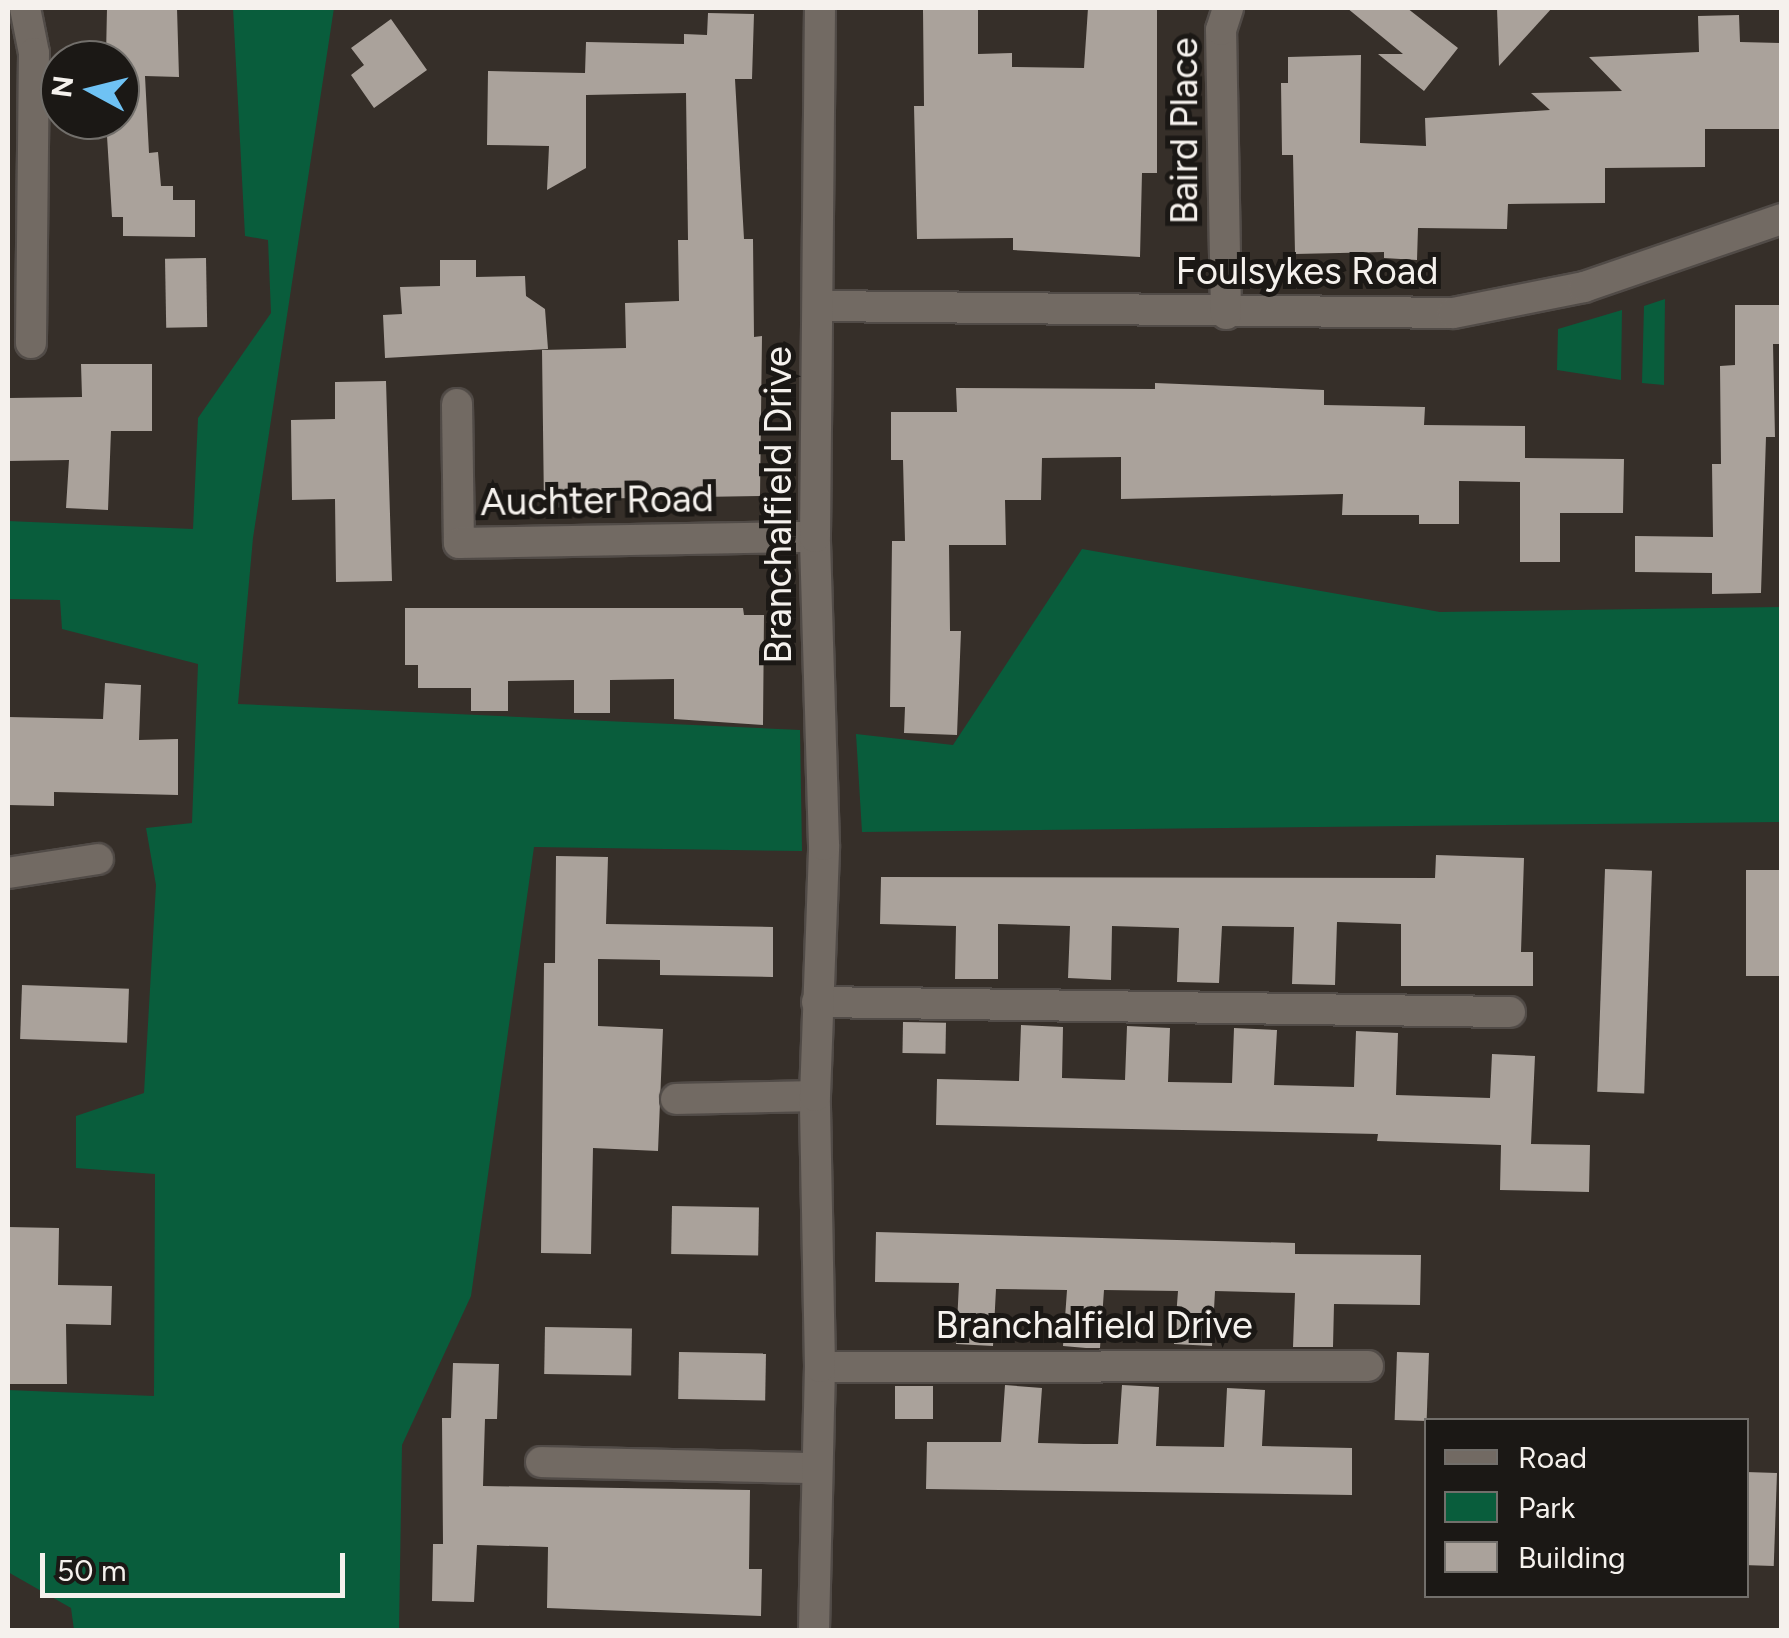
<!DOCTYPE html>
<style>
body{margin:0}
#map{position:relative;width:1789px;height:1638px;overflow:hidden;background:#362f29;font-family:Figtree,sans-serif}
div>[style]{position:absolute}
.green>*{inset:0;background:#095d3c}
.building>*{inset:0;background:#aaa29b;transform-origin:0 0}
.roads{filter:drop-shadow(2px 0 #514b47) drop-shadow(-2px 0 #514b47) drop-shadow(0 2px #514b47) drop-shadow(0 -2px #514b47)}
.street>*{height:30px;margin:-15px;padding:0 15px;transform-origin:15px;border-radius:15px;background:#726a63}
span{translate:-50% -50%;white-space:nowrap;text-align:center;line-height:1.15;-webkit-text-stroke:10px #1b1815;paint-order:stroke}
.street-label{font-size:38px;color:#f5f1ed}
.frame{position:absolute;inset:0;border:10px solid #f5f1ed;pointer-events:none}
.legend{position:absolute;left:1424px;top:1418px;width:325px;height:180px;box-sizing:border-box;background:#1b1815;border:2px solid #726f6b;margin:0;padding:12px 18px;list-style:none;font-size:30px;color:#f5f1ed}
.legend li{display:flex;align-items:center;gap:20px;height:50px}
.legend b{width:50px;border:2px solid #726f6b}
.north{position:absolute;left:40px;top:40px;width:100px;height:100px;box-sizing:border-box;background:#1b1815;border:2px solid #726f6b;border-radius:50%;rotate:277deg;font-size:28px;font-weight:700;line-height:40px;text-align:center;color:#f5f1ed}
.north::after{content:'';display:block;margin:auto;width:35px;height:45px;background:#6fc2f4;clip-path:polygon(50% 0,100% 100%,50% 72%,0 100%)}
.scale{position:absolute;left:40px;top:1553px;width:305px;height:45px;box-sizing:border-box;border:5px solid #f5f1ed;border-top:0;padding-left:12px;font-size:30px;line-height:35px;white-space:nowrap;color:#f5f1ed;-webkit-text-stroke:8px #1b1815;paint-order:stroke}
</style>
<div id="map">
<div class="green">
<i style="clip-path:polygon(233px 8px,334px 8px,253px 538px,238px 704px,800px 730px,802px 851px,534px 847px,471px 1296px,402px 1445px,399px 1630px,74px 1630px,71px 1608px,8px 1572px,8px 1390px,154px 1396px,155px 1174px,76px 1168px,76px 1116px,144px 1093px,156px 885px,146px 828px,192px 823px,198px 664px,62px 629px,60px 600px,8px 599px,8px 521px,193px 529px,198px 418px,271px 313px,268px 240px,245px 236px)"></i>
<i style="clip-path:polygon(1665px 299px,1664px 385px,1642px 383px,1644px 306px)"></i>
<i style="clip-path:polygon(1622px 310px,1621px 380px,1557px 370px,1558px 329px)"></i>
<i style="clip-path:polygon(1082px 549px,1440px 612px,1781px 607px,1781px 822px,862px 832px,856px 734px,953px 745px)"></i>
</div>
<div class="building">
<i style="clip-path:polygon(107px 8px,177px 8px,179px 77px,145px 76px,149px 153px,158px 152px,161px 186px,173px 186px,173px 200px,195px 200px,195px 237px,123px 236px,123px 217px,112px 217px,106px 120px,120px 120px,120px 60px,106px 56px)"></i>
<i style="clip-path:polygon(1088px 8px,1157px 8px,1157px 173px,1142px 173px,1140px 257px,1013px 250px,1013px 238px,917px 239px,914px 106px,924px 106px,923px 10px,978px 9px,978px 54px,1012px 53px,1012px 67px,1084px 68px)"></i>
<i style="clip-path:polygon(1347px 8px,1407px 8px,1458px 48px,1424px 91px,1378px 54px,1403px 54px)"></i>
<i style="clip-path:polygon(1497px 8px,1552px 8px,1499px 66px)"></i>
<i style="clip-path:polygon(708px 13px,754px 14px,752px 79px,735px 79px,744px 239px,753px 239px,754px 337px,762px 336px,760px 496px,576px 499px,577px 507px,544px 508px,542px 350px,626px 348px,625px 303px,679px 301px,678px 240px,688px 240px,686px 93px,586px 95px,586px 168px,547px 190px,549px 146px,487px 145px,488px 71px,585px 73px,586px 42px,684px 44px,684px 34px,707px 35px)"></i>
<i style="clip-path:polygon(1739px 15px,1740px 42px,1782px 43px,1782px 129px,1705px 129px,1705px 167px,1605px 168px,1605px 203px,1508px 204px,1507px 229px,1418px 228px,1417px 260px,1384px 258px,1384px 252px,1295px 254px,1293px 155px,1282px 155px,1281px 83px,1288px 83px,1288px 57px,1361px 55px,1360px 143px,1426px 146px,1425px 118px,1550px 110px,1531px 93px,1622px 91px,1589px 57px,1699px 52px,1698px 16px)"></i>
<i style="clip-path:polygon(391px 19px,427px 70px,374px 108px,351px 75px,364px 65px,351px 48px)"></i>
<i style="left:206px;top:258px;width:69px;height:41px;rotate:89deg"></i>
<i style="clip-path:polygon(440px 260px,476px 260px,476px 277px,525px 276px,526px 296px,545px 309px,548px 349px,385px 358px,383px 315px,402px 314px,400px 287px,440px 286px)"></i>
<i style="clip-path:polygon(1735px 305px,1782px 305px,1782px 344px,1773px 344px,1775px 437px,1766px 437px,1761px 593px,1712px 594px,1712px 573px,1635px 572px,1635px 536px,1713px 537px,1712px 464px,1721px 464px,1720px 366px,1735px 365px)"></i>
<i style="clip-path:polygon(81px 364px,152px 364px,152px 431px,111px 431px,108px 510px,66px 508px,69px 460px,8px 461px,8px 398px,82px 397px)"></i>
<i style="clip-path:polygon(386px 381px,392px 581px,336px 582px,335px 499px,292px 500px,291px 420px,335px 419px,335px 382px)"></i>
<i style="clip-path:polygon(1155px 383px,1324px 390px,1324px 405px,1425px 407px,1424px 425px,1525px 426px,1525px 458px,1624px 459px,1623px 513px,1560px 513px,1560px 562px,1520px 562px,1520px 482px,1459px 481px,1459px 524px,1419px 524px,1419px 515px,1342px 515px,1343px 494px,1121px 499px,1121px 457px,1042px 458px,1041px 500px,1005px 500px,1006px 545px,949px 545px,950px 631px,961px 631px,957px 735px,904px 733px,905px 707px,890px 707px,892px 541px,905px 541px,903px 460px,891px 460px,891px 412px,957px 412px,956px 388px,1155px 389px)"></i>
<i style="clip-path:polygon(405px 608px,743px 608px,744px 615px,764px 615px,763px 725px,674px 719px,674px 679px,610px 680px,610px 713px,574px 713px,574px 680px,508px 681px,508px 711px,471px 711px,471px 688px,418px 688px,418px 665px,405px 665px)"></i>
<i style="clip-path:polygon(105px 683px,141px 685px,139px 740px,178px 739px,178px 795px,54px 792px,54px 806px,8px 805px,8px 717px,103px 719px)"></i>
<i style="clip-path:polygon(1436px 855px,1524px 858px,1521px 952px,1533px 952px,1533px 986px,1401px 986px,1401px 924px,1337px 922px,1335px 985px,1292px 984px,1294px 927px,1222px 926px,1219px 983px,1177px 982px,1179px 928px,1112px 926px,1111px 980px,1068px 978px,1070px 926px,998px 924px,998px 979px,955px 979px,956px 926px,880px 924px,881px 877px,1435px 878px)"></i>
<i style="clip-path:polygon(556px 856px,608px 857px,606px 924px,773px 927px,773px 977px,660px 975px,660px 960px,598px 959px,598px 1026px,663px 1029px,658px 1151px,593px 1148px,591px 1254px,541px 1253px,544px 963px,555px 963px)"></i>
<i style="left:1605px;top:869px;width:47px;height:223px;rotate:2deg"></i>
<i style="left:1746px;top:870px;width:36px;height:106px"></i>
<i style="left:22px;top:985px;width:107px;height:54px;rotate:2deg"></i>
<i style="left:903px;top:1022px;width:43px;height:31px;rotate:1deg"></i>
<i style="clip-path:polygon(1021px 1025px,1063px 1027px,1062px 1078px,1125px 1080px,1127px 1026px,1170px 1028px,1168px 1082px,1232px 1083px,1234px 1028px,1277px 1030px,1274px 1085px,1354px 1087px,1356px 1031px,1398px 1033px,1396px 1095px,1490px 1098px,1492px 1054px,1535px 1056px,1531px 1144px,1590px 1145px,1589px 1192px,1500px 1190px,1501px 1145px,1377px 1141px,1378px 1134px,936px 1125px,937px 1079px,1019px 1081px)"></i>
<i style="left:672px;top:1206px;width:87px;height:48px;rotate:1deg"></i>
<i style="clip-path:polygon(8px 1227px,59px 1228px,58px 1285px,112px 1286px,111px 1325px,66px 1324px,67px 1384px,8px 1384px)"></i>
<i style="clip-path:polygon(876px 1232px,1295px 1243px,1295px 1254px,1421px 1255px,1420px 1305px,1334px 1304px,1333px 1347px,1293px 1347px,1295px 1293px,1215px 1291px,1212px 1346px,1174px 1344px,1178px 1291px,1104px 1290px,1100px 1348px,1086px 1348px,1063px 1346px,1067px 1290px,996px 1289px,993px 1346px,956px 1344px,959px 1283px,875px 1282px)"></i>
<i style="left:545px;top:1327px;width:87px;height:47px;rotate:1deg"></i>
<i style="left:679px;top:1352px;width:87px;height:47px;rotate:1deg"></i>
<i style="left:1397px;top:1352px;width:32px;height:68px;rotate:2deg"></i>
<i style="clip-path:polygon(453px 1363px,499px 1364px,497px 1419px,485px 1419px,483px 1486px,750px 1490px,749px 1569px,762px 1569px,761px 1616px,547px 1608px,548px 1547px,477px 1545px,474px 1602px,432px 1601px,433px 1544px,443px 1544px,442px 1418px,451px 1418px)"></i>
<i style="clip-path:polygon(1005px 1385px,1042px 1388px,1038px 1443px,1084px 1444px,1118px 1444px,1122px 1385px,1159px 1387px,1156px 1446px,1224px 1447px,1227px 1388px,1265px 1390px,1262px 1446px,1352px 1448px,1352px 1495px,926px 1489px,927px 1442px,1001px 1442px)"></i>
<i style="left:895px;top:1386px;width:38px;height:33px"></i>
<i style="left:1746px;top:1472px;width:31px;height:93px;rotate:2deg"></i>
</div>
<div class="roads">
<div class="street">
<i style="left:25px;top:8px;width:46px;rotate:78.7deg"></i>
<i style="left:34px;top:53px;width:290px;rotate:90.6deg"></i>
<i style="left:820px;top:306px;width:633px;rotate:0.63deg"></i>
<i style="left:1453px;top:313px;width:134px;rotate:-11.2deg"></i>
<i style="left:1584px;top:287px;width:209px;rotate:-19deg"></i>
<i style="left:1226px;top:314px;width:284px;rotate:-91deg"></i>
<i style="left:1221px;top:30px;width:23px;rotate:-72deg"></i>
<i style="left:457px;top:404px;width:139px;rotate:89.2deg"></i>
<i style="left:459px;top:543px;width:356px;rotate:-1deg"></i>
<i style="left:8px;top:873px;width:91px;rotate:-8.8deg"></i>
<i style="left:817px;top:1002px;width:693px;rotate:0.83deg"></i>
<i style="left:676px;top:1099px;width:139px;rotate:-1.2deg"></i>
<i style="left:820px;top:1367px;width:548px;rotate:-0.1deg"></i>
<i style="left:541px;top:1462px;width:274px;rotate:1.3deg"></i>
<i style="left:814px;top:1630px;width:263px;rotate:-88.7deg"></i>
<i style="left:820px;top:1367px;width:271px;rotate:-91.1deg"></i>
<i style="left:815px;top:1096px;width:251px;rotate:-87.9deg"></i>
<i style="left:824px;top:845px;width:308px;rotate:-91.7deg"></i>
<i style="left:815px;top:537px;width:529px;rotate:-89.46deg"></i>
</div>
</div>
<div class="street-label">
<span style="left:1185px;top:131px;rotate:-90deg">Baird Place</span>
<span style="left:1307px;top:272px">Foulsykes Road</span>
<span style="left:597px;top:501px;rotate:-1deg">Auchter Road</span>
<span style="left:779px;top:505px;rotate:-90deg">Branchalfield Drive</span>
<span style="left:1094px;top:1326px">Branchalfield Drive</span>
</div>
<div class="frame"></div>
<ul class="legend">
<li><b style="height:12px;background:#726a63"></b>Road</li>
<li><b style="height:28px;background:#095d3c"></b>Park</li>
<li><b style="height:28px;background:#aaa29b"></b>Building</li>
</ul>
<div class="north">N</div>
<div class="scale">50 m</div>
</div>
